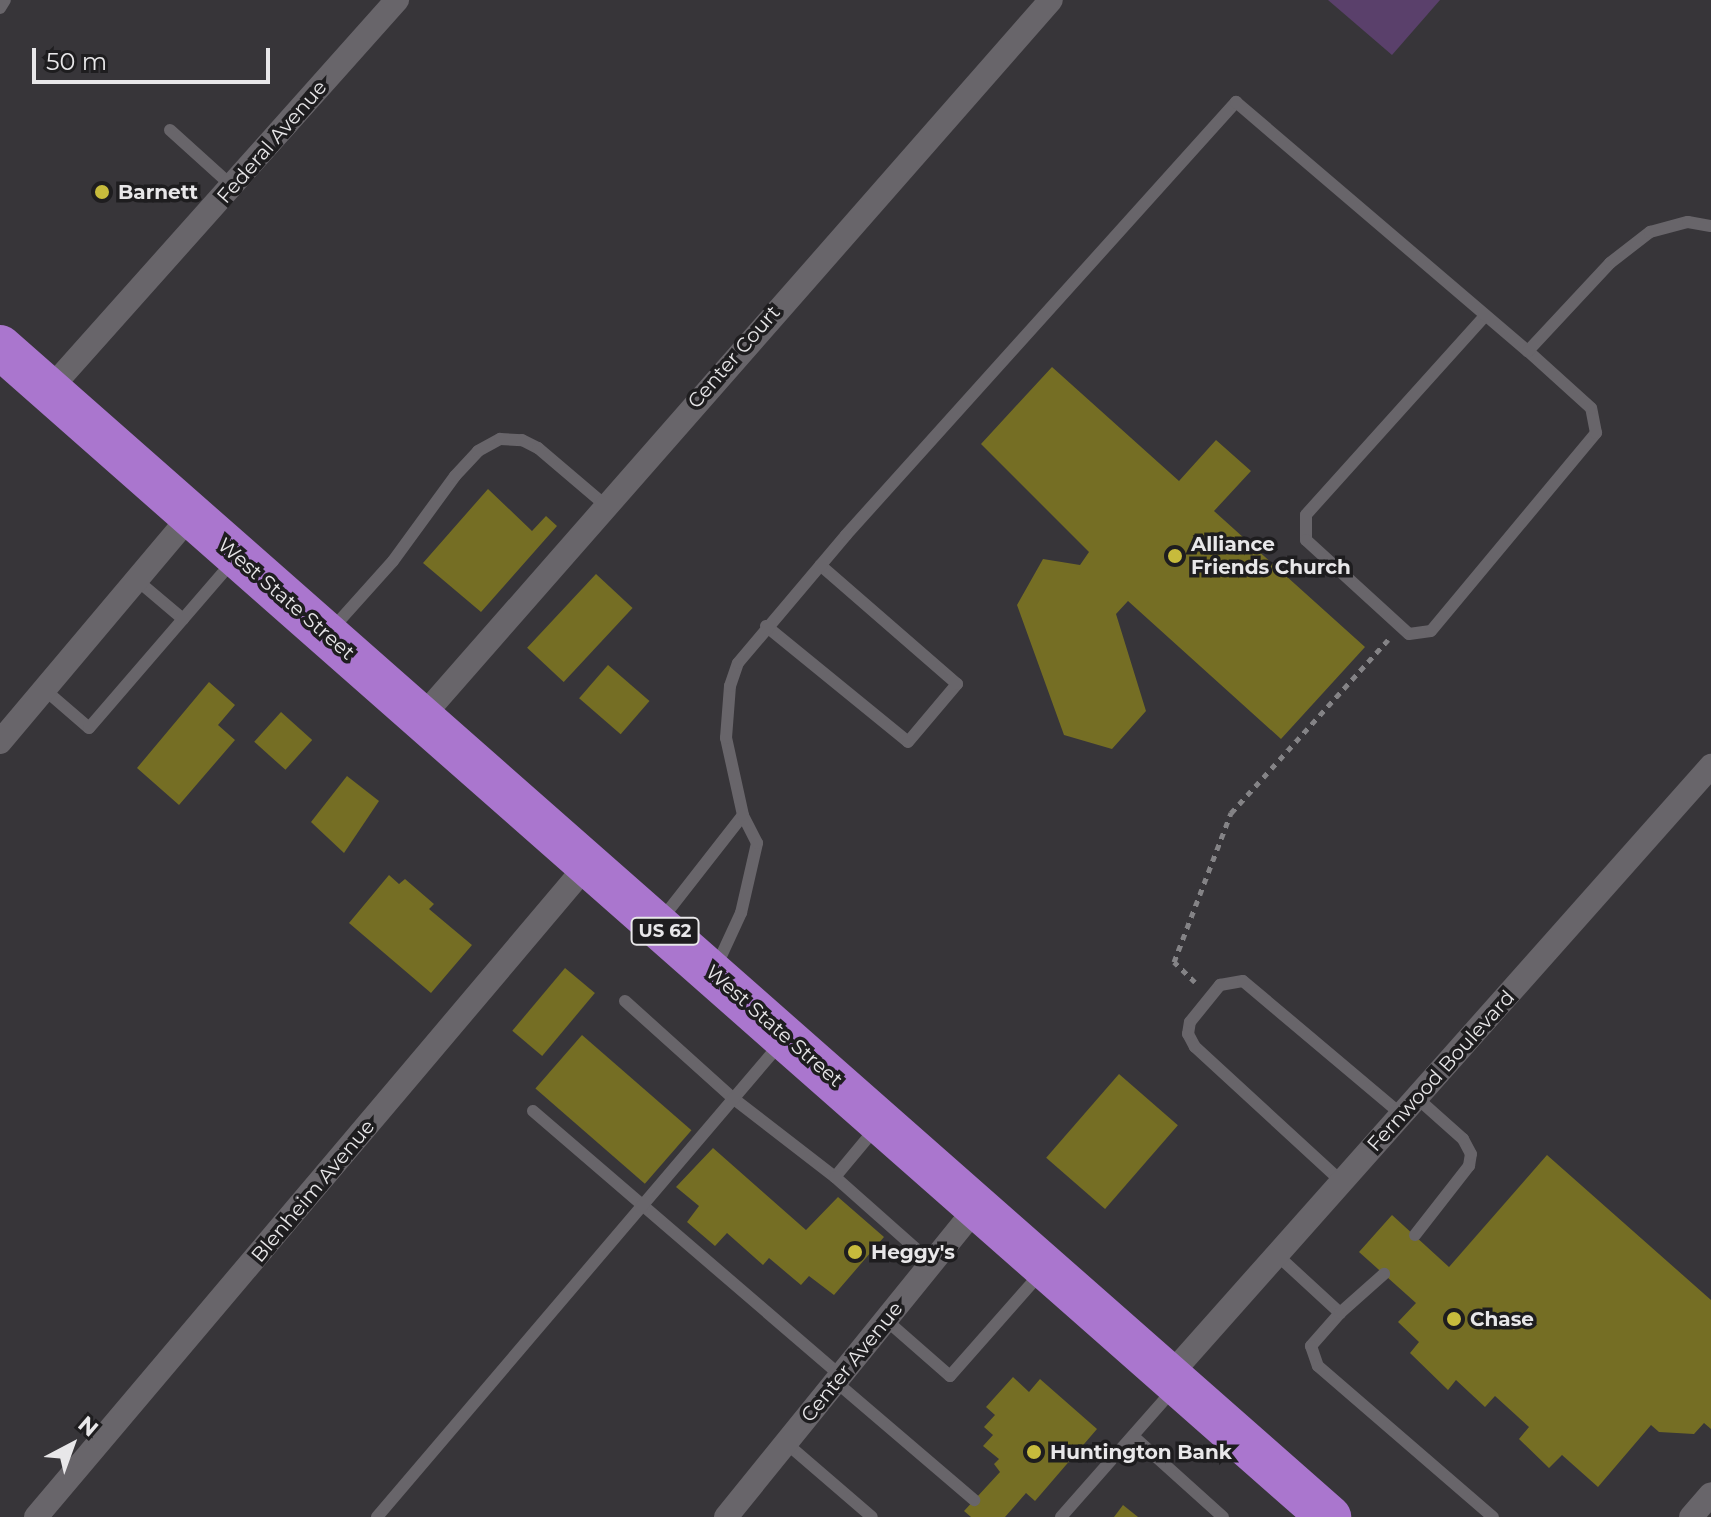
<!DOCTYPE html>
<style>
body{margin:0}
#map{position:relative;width:1711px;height:1517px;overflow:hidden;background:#373539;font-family:Montserrat,sans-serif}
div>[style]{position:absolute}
.green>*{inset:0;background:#5a406b}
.building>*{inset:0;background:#756e24;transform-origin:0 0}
.path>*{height:5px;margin-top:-2.5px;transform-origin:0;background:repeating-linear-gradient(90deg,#848386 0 6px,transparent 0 12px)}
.lane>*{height:12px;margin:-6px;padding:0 6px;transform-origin:6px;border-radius:6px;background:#68656a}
.street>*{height:24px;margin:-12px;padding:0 12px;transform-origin:12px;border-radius:12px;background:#68656a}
.highway>*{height:44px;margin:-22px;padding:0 22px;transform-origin:22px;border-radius:22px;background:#aa76ce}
.dots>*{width:22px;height:22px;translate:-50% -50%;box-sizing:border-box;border:4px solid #1e1d1f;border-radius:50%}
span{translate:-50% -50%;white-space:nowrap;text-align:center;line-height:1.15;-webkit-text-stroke:7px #1e1d1f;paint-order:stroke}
.shield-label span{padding:2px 6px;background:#1e1d1f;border:2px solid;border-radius:6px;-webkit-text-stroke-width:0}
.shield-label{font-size:18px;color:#e8e7e9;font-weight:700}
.street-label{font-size:20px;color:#e8e7e9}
.poi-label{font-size:20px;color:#e8e7e9;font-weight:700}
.left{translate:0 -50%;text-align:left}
.north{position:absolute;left:32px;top:1405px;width:80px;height:80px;-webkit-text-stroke:6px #1e1d1f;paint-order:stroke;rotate:41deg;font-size:22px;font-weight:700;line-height:32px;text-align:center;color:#e8e7e9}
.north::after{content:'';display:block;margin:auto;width:28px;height:36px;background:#e8e7e9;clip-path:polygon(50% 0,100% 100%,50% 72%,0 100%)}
.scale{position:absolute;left:32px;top:48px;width:238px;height:36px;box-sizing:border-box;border:4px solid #e8e7e9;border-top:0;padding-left:10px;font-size:24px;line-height:28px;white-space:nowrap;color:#e8e7e9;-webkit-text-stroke:6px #1e1d1f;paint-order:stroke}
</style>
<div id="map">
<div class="green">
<i style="clip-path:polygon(1328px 0,1440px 0,1392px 55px)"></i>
</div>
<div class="building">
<i style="clip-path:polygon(1052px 367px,1179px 481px,1216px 440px,1251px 471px,1214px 511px,1365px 647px,1281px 739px,1128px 601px,1116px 614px,1146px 711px,1112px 749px,1064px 735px,1017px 605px,1043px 559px,1080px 565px,1089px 552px,981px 444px)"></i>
<i style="clip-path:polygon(488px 489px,532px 531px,546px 516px,557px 526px,481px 612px,423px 563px)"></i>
<i style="left:596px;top:574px;width:50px;height:101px;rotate:43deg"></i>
<i style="left:608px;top:665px;width:55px;height:44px;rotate:41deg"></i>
<i style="clip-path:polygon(209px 682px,235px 705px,218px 725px,235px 740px,179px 805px,137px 768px)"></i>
<i style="left:281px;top:712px;width:42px;height:40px;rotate:42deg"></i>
<i style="clip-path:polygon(347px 776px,379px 801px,344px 853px,311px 822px)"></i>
<i style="clip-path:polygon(389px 875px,399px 884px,405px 879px,434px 904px,429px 909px,472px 945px,431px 993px,349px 923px)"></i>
<i style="left:565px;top:968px;width:39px;height:82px;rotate:40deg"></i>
<i style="left:582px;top:1035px;width:145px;height:71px;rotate:41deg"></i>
<i style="left:1119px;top:1074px;width:78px;height:111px;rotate:41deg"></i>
<i style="clip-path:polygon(713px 1148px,806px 1230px,838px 1197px,884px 1237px,834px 1295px,809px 1276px,801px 1285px,769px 1258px,763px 1265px,727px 1233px,715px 1246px,687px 1222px,699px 1206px,676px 1187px)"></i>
<i style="clip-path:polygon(1547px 1155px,1711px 1300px,1711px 1429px,1704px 1423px,1694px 1434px,1659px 1432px,1651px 1425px,1598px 1487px,1562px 1455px,1549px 1468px,1519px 1439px,1529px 1427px,1495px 1396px,1485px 1407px,1456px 1380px,1448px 1390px,1410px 1353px,1419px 1342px,1398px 1322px,1416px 1303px,1359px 1252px,1392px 1215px,1449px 1267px)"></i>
<i style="clip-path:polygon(1013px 1377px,1029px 1392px,1040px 1379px,1097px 1429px,1035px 1501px,1026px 1493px,1005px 1517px,971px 1517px,964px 1511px,1000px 1472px,994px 1464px,999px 1459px,983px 1446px,993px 1435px,984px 1427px,995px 1415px,986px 1407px)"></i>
<i style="clip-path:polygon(1123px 1505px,1138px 1517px,1114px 1517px)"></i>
</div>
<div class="path">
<i style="left:1195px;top:982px;width:29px;rotate:-136deg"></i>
<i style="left:1174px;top:962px;width:160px;rotate:-69.1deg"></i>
<i style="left:1231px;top:813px;width:234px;rotate:-47.8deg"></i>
</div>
<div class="lane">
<i style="left:0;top:8px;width:9px;rotate:-58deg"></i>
<i style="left:170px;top:130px;width:85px;rotate:42.1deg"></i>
<i style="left:1484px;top:317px;width:266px;rotate:132deg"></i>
<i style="left:1306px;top:515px;width:25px;rotate:90deg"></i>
<i style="left:1306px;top:540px;width:139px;rotate:42.4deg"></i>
<i style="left:1409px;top:634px;width:22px;rotate:-8deg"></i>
<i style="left:1431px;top:631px;width:258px;rotate:-50.2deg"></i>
<i style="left:1596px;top:433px;width:25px;rotate:-101deg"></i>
<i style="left:1591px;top:408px;width:85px;rotate:-137.9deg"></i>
<i style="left:138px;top:581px;width:59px;rotate:40.2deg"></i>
<i style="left:766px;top:626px;width:183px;rotate:39.2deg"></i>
<i style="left:908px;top:742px;width:76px;rotate:-49.8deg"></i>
<i style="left:957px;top:684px;width:181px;rotate:-139deg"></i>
<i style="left:332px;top:629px;width:91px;rotate:-48.1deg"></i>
<i style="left:393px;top:561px;width:105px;rotate:-53.9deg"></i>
<i style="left:455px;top:476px;width:34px;rotate:-47deg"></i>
<i style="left:478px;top:451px;width:25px;rotate:-29deg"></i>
<i style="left:500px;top:439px;width:22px;rotate:3deg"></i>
<i style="left:522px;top:440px;width:18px;rotate:27deg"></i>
<i style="left:538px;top:448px;width:88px;rotate:40.4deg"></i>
<i style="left:45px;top:690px;width:58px;rotate:40.8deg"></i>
<i style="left:89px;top:728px;width:221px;rotate:-49.2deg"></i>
<i style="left:661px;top:920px;width:133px;rotate:-52deg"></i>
<i style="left:716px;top:967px;width:60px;rotate:-65.2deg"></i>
<i style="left:741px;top:913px;width:72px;rotate:-77.1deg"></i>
<i style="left:757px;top:843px;width:31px;rotate:-117deg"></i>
<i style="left:743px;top:815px;width:79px;rotate:-102.4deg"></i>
<i style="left:726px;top:738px;width:52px;rotate:-85.6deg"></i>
<i style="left:730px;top:686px;width:24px;rotate:-71deg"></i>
<i style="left:738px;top:663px;width:167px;rotate:-49.8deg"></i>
<i style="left:846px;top:535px;width:583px;rotate:-47.99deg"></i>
<i style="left:1236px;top:102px;width:384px;rotate:40.5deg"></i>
<i style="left:1528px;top:351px;width:120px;rotate:-47deg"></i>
<i style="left:1610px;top:263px;width:51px;rotate:-37.8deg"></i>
<i style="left:1650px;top:232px;width:39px;rotate:-15deg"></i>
<i style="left:1688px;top:222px;width:23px;rotate:10deg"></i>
<i style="left:625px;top:1001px;width:147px;rotate:42deg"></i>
<i style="left:734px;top:1099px;width:128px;rotate:37.7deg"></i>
<i style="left:835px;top:1177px;width:62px;rotate:-50.2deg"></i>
<i style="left:533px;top:1111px;width:406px;rotate:40.7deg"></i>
<i style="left:835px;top:1177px;width:130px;rotate:41.6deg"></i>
<i style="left:1342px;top:1182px;width:200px;rotate:-137.4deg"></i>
<i style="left:1195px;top:1047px;width:15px;rotate:-118deg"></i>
<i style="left:1188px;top:1034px;width:12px;rotate:-81deg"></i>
<i style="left:1190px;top:1022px;width:48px;rotate:-51deg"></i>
<i style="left:1220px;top:985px;width:23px;rotate:-10deg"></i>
<i style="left:1243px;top:981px;width:208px;rotate:40.1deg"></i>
<i style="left:1415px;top:1235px;width:88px;rotate:-52deg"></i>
<i style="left:1469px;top:1166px;width:12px;rotate:-81deg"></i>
<i style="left:1471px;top:1154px;width:17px;rotate:-118deg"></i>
<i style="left:1463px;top:1139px;width:62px;rotate:-138.3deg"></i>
<i style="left:1277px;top:1255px;width:86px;rotate:42.6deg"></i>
<i style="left:1340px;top:1313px;width:44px;rotate:131.3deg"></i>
<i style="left:1311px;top:1346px;width:21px;rotate:71deg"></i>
<i style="left:1318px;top:1366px;width:231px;rotate:40.8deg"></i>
<i style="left:1340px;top:1313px;width:59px;rotate:-41.6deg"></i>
<i style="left:886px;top:1320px;width:85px;rotate:41.2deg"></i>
<i style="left:950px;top:1376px;width:136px;rotate:-48.6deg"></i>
<i style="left:836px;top:1382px;width:182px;rotate:40.5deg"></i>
<i style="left:1133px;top:1436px;width:121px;rotate:42deg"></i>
<i style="left:786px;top:1443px;width:113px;rotate:40.7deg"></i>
<i style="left:377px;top:1517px;width:621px;rotate:-49.57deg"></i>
<i style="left:1061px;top:1517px;width:168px;rotate:-48.6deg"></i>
</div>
<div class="street">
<i style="left:49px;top:390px;width:523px;rotate:-48.26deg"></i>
<i style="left:421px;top:718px;width:955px;rotate:-48.74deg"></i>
<i style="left:0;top:742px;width:297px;rotate:-49.9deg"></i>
<i style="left:1170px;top:1375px;width:815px;rotate:-48.38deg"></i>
<i style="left:36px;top:1517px;width:855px;rotate:-49.79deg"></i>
<i style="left:726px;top:1517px;width:400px;rotate:-51deg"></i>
<i style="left:1691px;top:1517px;width:30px;rotate:-49deg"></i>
</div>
<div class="highway">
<i style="left:0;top:347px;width:1771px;rotate:41.36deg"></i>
</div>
<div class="dots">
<i style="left:102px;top:192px;background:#c7bb3c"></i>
<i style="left:1175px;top:556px;background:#c7bb3c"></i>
<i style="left:855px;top:1252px;background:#c7bb3c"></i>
<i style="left:1454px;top:1319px;background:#c7bb3c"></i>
<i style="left:1034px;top:1452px;background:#c7bb3c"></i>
</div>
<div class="shield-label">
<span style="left:665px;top:931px">US 62</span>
</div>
<div class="street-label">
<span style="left:272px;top:142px;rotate:-49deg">Federal Avenue</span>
<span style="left:734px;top:357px;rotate:-49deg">Center Court</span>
<span style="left:286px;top:599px;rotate:41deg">West State Street</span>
<span style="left:774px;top:1026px;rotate:41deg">West State Street</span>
<span style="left:1441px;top:1071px;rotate:-48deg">Fernwood Boulevard</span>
<span style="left:313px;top:1191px;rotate:-50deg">Blenheim Avenue</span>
<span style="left:852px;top:1362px;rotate:-51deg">Center Avenue</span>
</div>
<div class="poi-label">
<span class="left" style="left:118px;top:192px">Barnett</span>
<span class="left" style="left:1191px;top:556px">Alliance<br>Friends Church</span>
<span class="left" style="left:871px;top:1252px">Heggy's</span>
<span class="left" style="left:1470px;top:1319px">Chase</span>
<span class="left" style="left:1050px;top:1452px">Huntington Bank</span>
</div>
<div class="north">N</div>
<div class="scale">50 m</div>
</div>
